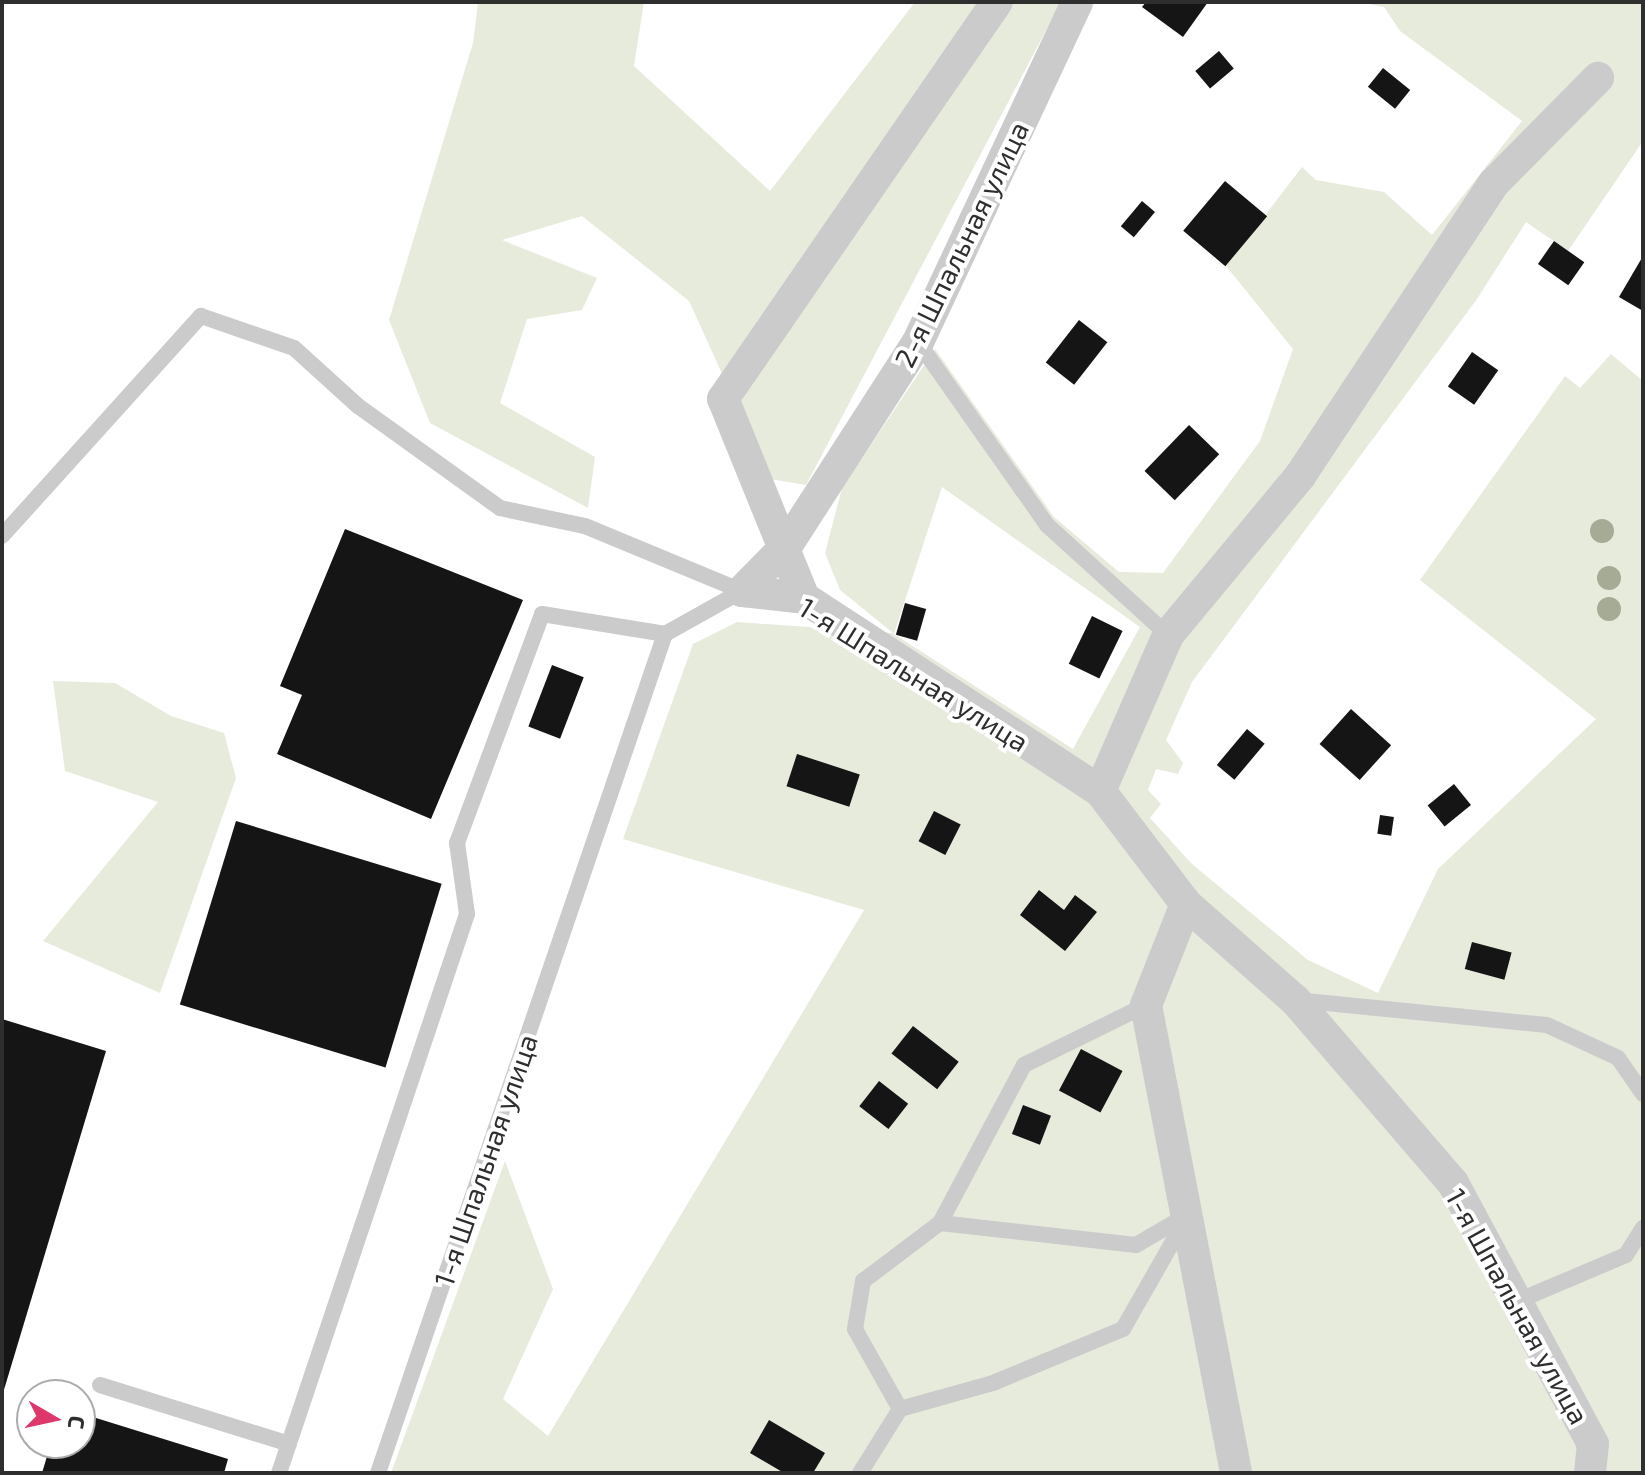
<!DOCTYPE html>
<meta charset="utf-8">
<style>
body{margin:0}
#map{position:relative;width:1645px;height:1475px;overflow:hidden;background:#fff;font-family:"Exo 2",sans-serif}
div>[style]{position:absolute}
.green>*{inset:0;background:#e7ebdc}
.building>*{inset:0;background:#151515;transform-origin:0 0}
.lane>*{height:16px;margin:-8px;padding:0 8px;transform-origin:8px;border-radius:8px;background:#cbcbcb}
.street>*{height:32px;margin:-16px;padding:0 16px;transform-origin:16px;border-radius:16px;background:#cbcbcb}
.trees>*{width:24px;height:24px;margin:-12px;border-radius:50%;background:#a5ab94}
span{translate:-50% -50%;white-space:nowrap;text-align:center;line-height:1.15;-webkit-text-stroke:8px #fff;paint-order:stroke}
.street-label{font-size:28px;color:#2e2e2e}
.frame{position:absolute;inset:0;border:4px solid #2e2e2e;pointer-events:none}
.north{position:absolute;left:16px;top:1379px;width:80px;height:80px;box-sizing:border-box;background:#fff;border:2px solid #ababab;border-radius:50%;rotate:99deg;font-size:22px;font-weight:700;line-height:32px;text-align:center;color:#2e2e2e}
.north::after{content:'';display:block;margin:auto;width:28px;height:36px;background:#dd376b;clip-path:polygon(50% 0,100% 100%,50% 72%,0 100%)}
</style>
<div id="map">
<div class="green">
<i style="clip-path:polygon(478px 2px,644px 2px,634px 66px,770px 191px,915px 2px,1061px 2px,806px 485px,770px 479px,689px 301px,582px 216px,502px 240px,597px 278px,582px 310px,527px 319px,500px 403px,595px 457px,588px 508px,430px 423px,389px 320px,473px 43px)"></i>
<i style="clip-path:polygon(evenodd,1359px 2px,1643px 2px,1643px 141px,1568px 251px,1526px 222px,1477px 299px,1192px 682px,1166px 740px,1183px 763px,1178px 774px,1156px 769px,1148px 790px,1161px 804px,1150px 818px,1192px 864px,1308px 960px,1378px 993px,1438px 869px,1596px 719px,1420px 580px,1565px 376px,1580px 388px,1611px 354px,1643px 381px,1643px 1473px,391px 1473px,505px 1161px,553px 1289px,503px 1399px,548px 1436px,864px 910px,623px 839px,693px 644px,737px 622px,893px 633px,840px 590px,825px 553px,842px 488px,935px 349px,1054px 517px,1119px 572px,1163px 573px,1260px 441px,1293px 349px,1226px 266px,1302px 167px,1316px 180px,1384px 192px,1432px 235px,1522px 121px,1400px 31px,1384px 7px,1359px 2px,942px 487px,1140px 627px,1073px 749px,894px 634px,942px 487px)"></i>
<i style="clip-path:polygon(53px 681px,115px 683px,171px 716px,224px 733px,236px 778px,160px 993px,43px 941px,158px 802px,65px 771px)"></i>
</div>
<div class="building">
<i style="clip-path:polygon(1146px 2px,1208px 2px,1183px 37px,1142px 7px)"></i>
<i style="left:1219px;top:51px;width:23px;height:31px;rotate:50deg"></i>
<i style="left:1383px;top:68px;width:35px;height:24px;rotate:39deg"></i>
<i style="left:1225px;top:181px;width:55px;height:65px;rotate:40deg"></i>
<i style="left:1142px;top:201px;width:17px;height:33px;rotate:40deg"></i>
<i style="left:1554px;top:241px;width:37px;height:28px;rotate:35deg"></i>
<i style="clip-path:polygon(1643px 256px,1643px 311px,1619px 297px)"></i>
<i style="left:1079px;top:320px;width:36px;height:54px;rotate:38deg"></i>
<i style="left:1472px;top:352px;width:32px;height:42px;rotate:35deg"></i>
<i style="left:1189px;top:425px;width:42px;height:64px;rotate:44deg"></i>
<i style="clip-path:polygon(345px 529px,523px 600px,431px 819px,277px 754px,302px 695px,280px 686px)"></i>
<i style="left:905px;top:603px;width:22px;height:33px;rotate:16deg"></i>
<i style="left:1092px;top:616px;width:34px;height:53px;rotate:26deg"></i>
<i style="left:552px;top:665px;width:34px;height:66px;rotate:21deg"></i>
<i style="left:1351px;top:709px;width:54px;height:47px;rotate:42deg"></i>
<i style="left:1247px;top:729px;width:23px;height:47px;rotate:40deg"></i>
<i style="left:797px;top:754px;width:66px;height:34px;rotate:18deg"></i>
<i style="left:1454px;top:784px;width:27px;height:34px;rotate:51deg"></i>
<i style="left:934px;top:811px;width:30px;height:34px;rotate:27deg"></i>
<i style="left:1380px;top:815px;width:14px;height:19px;rotate:8deg"></i>
<i style="left:236px;top:821px;width:215px;height:192px;rotate:17deg"></i>
<i style="clip-path:polygon(1039px 890px,1064px 910px,1075px 895px,1097px 912px,1065px 951px,1020px 915px)"></i>
<i style="left:1472px;top:942px;width:41px;height:28px;rotate:15deg"></i>
<i style="clip-path:polygon(2px 1019px,106px 1051px,3px 1393px,2px 1393px)"></i>
<i style="left:913px;top:1026px;width:58px;height:35px;rotate:38deg"></i>
<i style="left:1081px;top:1049px;width:47px;height:47px;rotate:28deg"></i>
<i style="left:879px;top:1081px;width:37px;height:32px;rotate:38deg"></i>
<i style="left:1023px;top:1105px;width:30px;height:31px;rotate:21deg"></i>
<i style="clip-path:polygon(80px 1413px,228px 1459px,224px 1473px,42px 1473px,51px 1443px,80px 1443px)"></i>
<i style="clip-path:polygon(769px 1420px,825px 1453px,813px 1473px,784px 1473px,750px 1453px)"></i>
</div>
<div class="lane">
<i style="left:918px;top:342px;width:224px;rotate:54.8deg"></i>
<i style="left:1047px;top:525px;width:164px;rotate:42.3deg"></i>
<i style="left:2px;top:536px;width:297px;rotate:-47.9deg"></i>
<i style="left:201px;top:316px;width:98px;rotate:19deg"></i>
<i style="left:294px;top:348px;width:86px;rotate:42.2deg"></i>
<i style="left:358px;top:406px;width:175px;rotate:35.7deg"></i>
<i style="left:500px;top:508px;width:87px;rotate:12deg"></i>
<i style="left:585px;top:526px;width:170px;rotate:22.5deg"></i>
<i style="left:1296px;top:1000px;width:252px;rotate:5.7deg"></i>
<i style="left:1547px;top:1025px;width:78px;rotate:24.9deg"></i>
<i style="left:1618px;top:1058px;width:44px;rotate:55.2deg"></i>
<i style="left:940px;top:1223px;width:197px;rotate:6.4deg"></i>
<i style="left:1136px;top:1245px;width:61px;rotate:-30.3deg"></i>
<i style="left:1520px;top:1300px;width:115px;rotate:-23deg"></i>
<i style="left:1626px;top:1255px;width:32px;rotate:-58deg"></i>
<i style="left:100px;top:1385px;width:198px;rotate:17.3deg"></i>
<i style="left:900px;top:1409px;width:97px;rotate:-15.6deg"></i>
<i style="left:993px;top:1383px;width:141px;rotate:-22.6deg"></i>
<i style="left:1123px;top:1329px;width:123px;rotate:-60.3deg"></i>
<i style="left:279px;top:1473px;width:590px;rotate:-71.41deg"></i>
<i style="left:467px;top:914px;width:72px;rotate:-98deg"></i>
<i style="left:457px;top:843px;width:244px;rotate:-69.6deg"></i>
<i style="left:542px;top:614px;width:125px;rotate:9.2deg"></i>
<i style="left:378px;top:1473px;width:887px;rotate:-71.12deg"></i>
<i style="left:665px;top:634px;width:88px;rotate:-29.2deg"></i>
<i style="left:860px;top:1473px;width:75px;rotate:-58deg"></i>
<i style="left:900px;top:1409px;width:92px;rotate:-119.4deg"></i>
<i style="left:855px;top:1329px;width:49px;rotate:-80.5deg"></i>
<i style="left:863px;top:1281px;width:96px;rotate:-37deg"></i>
<i style="left:940px;top:1223px;width:179px;rotate:-62deg"></i>
<i style="left:1024px;top:1065px;width:136px;rotate:-26.2deg"></i>
</div>
<div class="street">
<i style="left:742px;top:591px;width:62px;rotate:6.4deg"></i>
<i style="left:804px;top:598px;width:353px;rotate:33.1deg"></i>
<i style="left:1100px;top:791px;width:142px;rotate:52.7deg"></i>
<i style="left:1186px;top:904px;width:145px;rotate:41.4deg"></i>
<i style="left:1295px;top:1000px;width:242px;rotate:49.2deg"></i>
<i style="left:1453px;top:1183px;width:296px;rotate:61.8deg"></i>
<i style="left:1593px;top:1444px;width:29px;rotate:96deg"></i>
<i style="left:742px;top:591px;width:64px;rotate:-45.6deg"></i>
<i style="left:787px;top:545px;width:242px;rotate:-57.2deg"></i>
<i style="left:918px;top:342px;width:375px;rotate:-64.9deg"></i>
<i style="left:804px;top:598px;width:215px;rotate:-112.1deg"></i>
<i style="left:723px;top:399px;width:482px;rotate:-55.4deg"></i>
<i style="left:1100px;top:791px;width:170px;rotate:-66.4deg"></i>
<i style="left:1168px;top:635px;width:207px;rotate:-50.3deg"></i>
<i style="left:1300px;top:476px;width:351px;rotate:-56.5deg"></i>
<i style="left:1494px;top:183px;width:148px;rotate:-45.3deg"></i>
<i style="left:1186px;top:904px;width:109px;rotate:111.6deg"></i>
<i style="left:1146px;top:1005px;width:477px;rotate:79.1deg"></i>
</div>
<div class="trees">
<i style="left:1602px;top:531px"></i>
<i style="left:1609px;top:578px"></i>
<i style="left:1609px;top:609px"></i>
</div>
<div class="street-label">
<span style="left:961px;top:244px;rotate:-64deg">2-я Шпальная улица</span>
<span style="left:914px;top:674px;rotate:32deg">1-я Шпальная улица</span>
<span style="left:485px;top:1160px;rotate:-71deg">1-я Шпальная улица</span>
<span style="left:1518px;top:1306px;rotate:61deg">1-я Шпальная улица</span>
</div>
<div class="frame"></div>
<div class="north">С</div>
</div>
